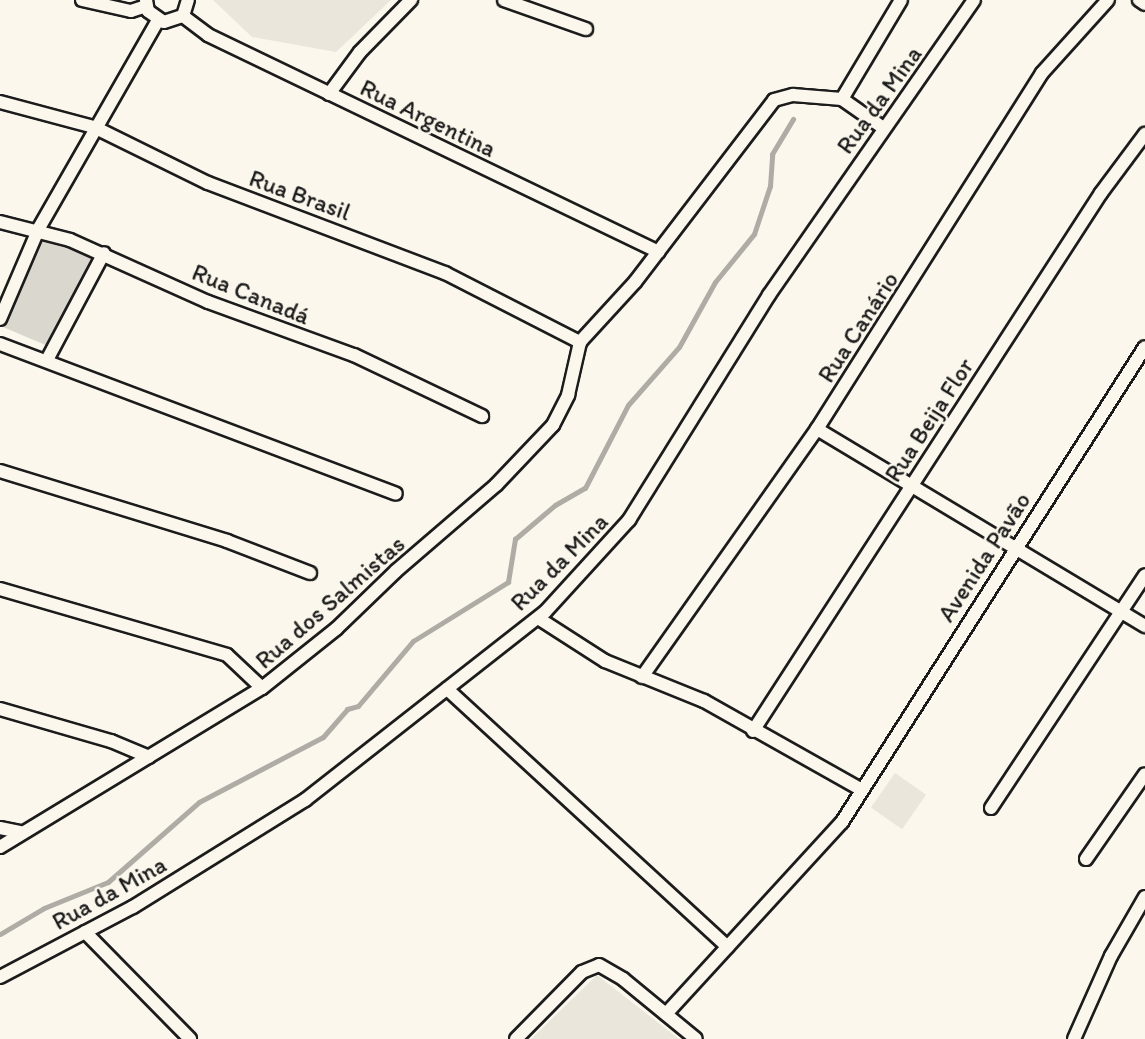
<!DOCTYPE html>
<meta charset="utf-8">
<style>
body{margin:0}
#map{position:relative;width:1145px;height:1039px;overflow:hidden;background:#fbf7ec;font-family:Itim,sans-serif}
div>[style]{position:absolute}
.built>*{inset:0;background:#eae6dc;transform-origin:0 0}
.green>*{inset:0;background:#dad7ce;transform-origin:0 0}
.stream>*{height:5px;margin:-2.5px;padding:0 2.5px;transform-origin:2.5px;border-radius:2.5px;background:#afaca5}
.roads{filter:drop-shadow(2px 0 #1c1c1c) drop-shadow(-2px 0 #1c1c1c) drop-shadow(0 2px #1c1c1c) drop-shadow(0 -2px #1c1c1c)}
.minor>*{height:12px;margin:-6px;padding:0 6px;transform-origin:6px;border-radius:6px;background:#fbf7ec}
span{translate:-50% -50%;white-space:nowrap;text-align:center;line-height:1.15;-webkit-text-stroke:5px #fbf7ec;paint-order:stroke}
.street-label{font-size:24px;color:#1c1c1c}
</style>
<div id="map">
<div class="built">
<i style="clip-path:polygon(213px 0,391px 0,336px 52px,252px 37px)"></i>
<i style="left:895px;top:773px;width:38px;height:42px;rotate:35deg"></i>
<i style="clip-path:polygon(597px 975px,679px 1039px,531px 1039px)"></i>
</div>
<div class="green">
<i style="left:42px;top:235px;width:59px;height:100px;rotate:23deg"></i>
</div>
<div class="stream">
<i style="left:0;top:934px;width:51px;rotate:-30.6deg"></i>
<i style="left:44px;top:908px;width:69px;rotate:-22.1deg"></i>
<i style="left:108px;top:882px;width:121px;rotate:-41.3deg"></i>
<i style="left:199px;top:802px;width:140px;rotate:-27.7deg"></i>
<i style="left:323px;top:737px;width:37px;rotate:-49deg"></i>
<i style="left:347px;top:709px;width:11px;rotate:-15deg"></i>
<i style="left:358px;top:706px;width:85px;rotate:-49.8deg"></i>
<i style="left:413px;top:641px;width:112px;rotate:-31.8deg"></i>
<i style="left:508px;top:582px;width:44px;rotate:-80.8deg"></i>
<i style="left:515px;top:539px;width:52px;rotate:-40.4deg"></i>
<i style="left:555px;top:505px;width:34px;rotate:-30deg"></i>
<i style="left:585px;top:488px;width:93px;rotate:-62.6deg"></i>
<i style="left:628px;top:405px;width:77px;rotate:-48.7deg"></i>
<i style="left:679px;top:347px;width:74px;rotate:-61deg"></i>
<i style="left:715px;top:282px;width:62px;rotate:-50.9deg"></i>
<i style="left:754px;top:234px;width:51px;rotate:-71.6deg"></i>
<i style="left:770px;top:186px;width:32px;rotate:-86deg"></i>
<i style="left:772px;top:154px;width:41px;rotate:-59deg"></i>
</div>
<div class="roads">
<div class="minor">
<i style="left:82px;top:0;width:50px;rotate:12.7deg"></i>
<i style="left:131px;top:11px;width:16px;rotate:-18deg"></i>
<i style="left:146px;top:0;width:11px;rotate:80deg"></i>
<i style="left:148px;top:11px;width:19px;rotate:35deg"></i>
<i style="left:164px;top:22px;width:20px;rotate:-18deg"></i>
<i style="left:183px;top:16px;width:17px;rotate:-73deg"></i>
<i style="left:504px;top:0;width:87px;rotate:19.5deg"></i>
<i style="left:1139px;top:0;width:7px;rotate:34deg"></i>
<i style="left:183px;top:16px;width:31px;rotate:37deg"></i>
<i style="left:208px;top:35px;width:500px;rotate:25.7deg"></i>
<i style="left:329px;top:94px;width:52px;rotate:-53.6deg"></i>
<i style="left:360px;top:52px;width:73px;rotate:-45.6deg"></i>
<i style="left:842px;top:99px;width:115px;rotate:-59.2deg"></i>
<i style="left:0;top:102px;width:97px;rotate:14.9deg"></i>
<i style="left:94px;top:127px;width:127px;rotate:26.2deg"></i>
<i style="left:208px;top:183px;width:254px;rotate:20.8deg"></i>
<i style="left:445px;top:273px;width:152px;rotate:27.1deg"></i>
<i style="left:0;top:222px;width:72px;rotate:14.4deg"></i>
<i style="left:70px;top:240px;width:151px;rotate:24.2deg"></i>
<i style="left:208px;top:302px;width:155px;rotate:20deg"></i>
<i style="left:354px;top:355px;width:142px;rotate:25.5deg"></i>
<i style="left:0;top:319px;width:99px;rotate:-66.8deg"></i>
<i style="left:39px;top:228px;width:240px;rotate:-60.2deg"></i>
<i style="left:0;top:344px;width:423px;rotate:20.7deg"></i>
<i style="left:47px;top:360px;width:121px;rotate:-62deg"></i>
<i style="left:817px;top:429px;width:383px;rotate:31deg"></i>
<i style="left:0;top:471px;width:238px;rotate:17.1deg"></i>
<i style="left:227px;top:541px;width:89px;rotate:21.1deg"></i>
<i style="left:0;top:589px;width:236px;rotate:16.2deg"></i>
<i style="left:227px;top:655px;width:48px;rotate:43.3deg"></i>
<i style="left:538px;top:618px;width:80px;rotate:32.7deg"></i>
<i style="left:605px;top:661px;width:107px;rotate:22deg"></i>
<i style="left:704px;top:701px;width:181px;rotate:29.4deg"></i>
<i style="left:642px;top:677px;width:304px;rotate:-54.8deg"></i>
<i style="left:817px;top:429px;width:421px;rotate:-57.7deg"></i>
<i style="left:1042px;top:73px;width:98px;rotate:-47.9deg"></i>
<i style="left:447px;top:689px;width:381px;rotate:42.6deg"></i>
<i style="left:0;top:709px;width:116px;rotate:16.1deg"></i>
<i style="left:111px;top:741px;width:41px;rotate:22.8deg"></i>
<i style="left:753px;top:731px;width:641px;rotate:-57.1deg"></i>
<i style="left:1101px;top:193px;width:74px;rotate:-53.3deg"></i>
<i style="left:991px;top:808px;width:279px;rotate:-56.5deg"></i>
<i style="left:0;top:828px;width:20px;rotate:11deg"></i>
<i style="left:0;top:847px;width:306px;rotate:-31.3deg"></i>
<i style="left:262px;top:688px;width:95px;rotate:-38.6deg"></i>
<i style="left:336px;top:629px;width:83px;rotate:-44deg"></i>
<i style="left:396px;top:571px;width:132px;rotate:-40.7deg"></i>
<i style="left:496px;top:485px;width:83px;rotate:-46.5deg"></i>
<i style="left:553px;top:425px;width:34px;rotate:-63deg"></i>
<i style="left:568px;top:395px;width:54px;rotate:-77.2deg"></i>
<i style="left:580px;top:342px;width:81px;rotate:-47.5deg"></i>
<i style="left:635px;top:282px;width:229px;rotate:-52.6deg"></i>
<i style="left:774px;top:100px;width:20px;rotate:-15deg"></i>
<i style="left:793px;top:95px;width:49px;rotate:4.7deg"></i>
<i style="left:842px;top:99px;width:49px;rotate:35deg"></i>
<i style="left:1086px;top:859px;width:103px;rotate:-55.2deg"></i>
<i style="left:85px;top:932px;width:150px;rotate:45.5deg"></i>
<i style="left:0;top:977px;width:150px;rotate:-27.8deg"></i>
<i style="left:133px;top:907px;width:203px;rotate:-31.9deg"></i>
<i style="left:305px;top:800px;width:305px;rotate:-38.1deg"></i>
<i style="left:545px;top:612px;width:125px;rotate:-47.6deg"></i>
<i style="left:629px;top:520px;width:265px;rotate:-58.1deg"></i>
<i style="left:769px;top:295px;width:359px;rotate:-55.2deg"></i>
<i style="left:666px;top:1014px;width:260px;rotate:-47.5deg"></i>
<i style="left:842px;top:822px;width:563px;rotate:-57.47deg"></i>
<i style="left:516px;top:1039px;width:94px;rotate:-45.4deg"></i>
<i style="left:582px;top:972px;width:18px;rotate:-22deg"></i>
<i style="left:599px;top:965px;width:28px;rotate:30deg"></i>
<i style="left:623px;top:979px;width:94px;rotate:39.4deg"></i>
<i style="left:1074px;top:1039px;width:91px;rotate:-66deg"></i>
<i style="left:1111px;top:956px;width:68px;rotate:-60deg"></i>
</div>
</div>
<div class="street-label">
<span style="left:879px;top:100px;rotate:-54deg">Rua da Mina</span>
<span style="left:428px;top:118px;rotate:26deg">Rua Argentina</span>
<span style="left:300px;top:195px;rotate:20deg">Rua Brasil</span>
<span style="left:251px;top:294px;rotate:22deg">Rua Canadá</span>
<span style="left:858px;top:327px;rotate:-57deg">Rua Canário</span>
<span style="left:929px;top:420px;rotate:-57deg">Rua Beija Flor</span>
<span style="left:984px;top:557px;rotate:-57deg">Avenida Pavão</span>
<span style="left:559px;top:562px;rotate:-45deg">Rua da Mina</span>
<span style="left:330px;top:602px;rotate:-41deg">Rua dos Salmistas</span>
<span style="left:109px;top:893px;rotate:-29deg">Rua da Mina</span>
</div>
</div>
